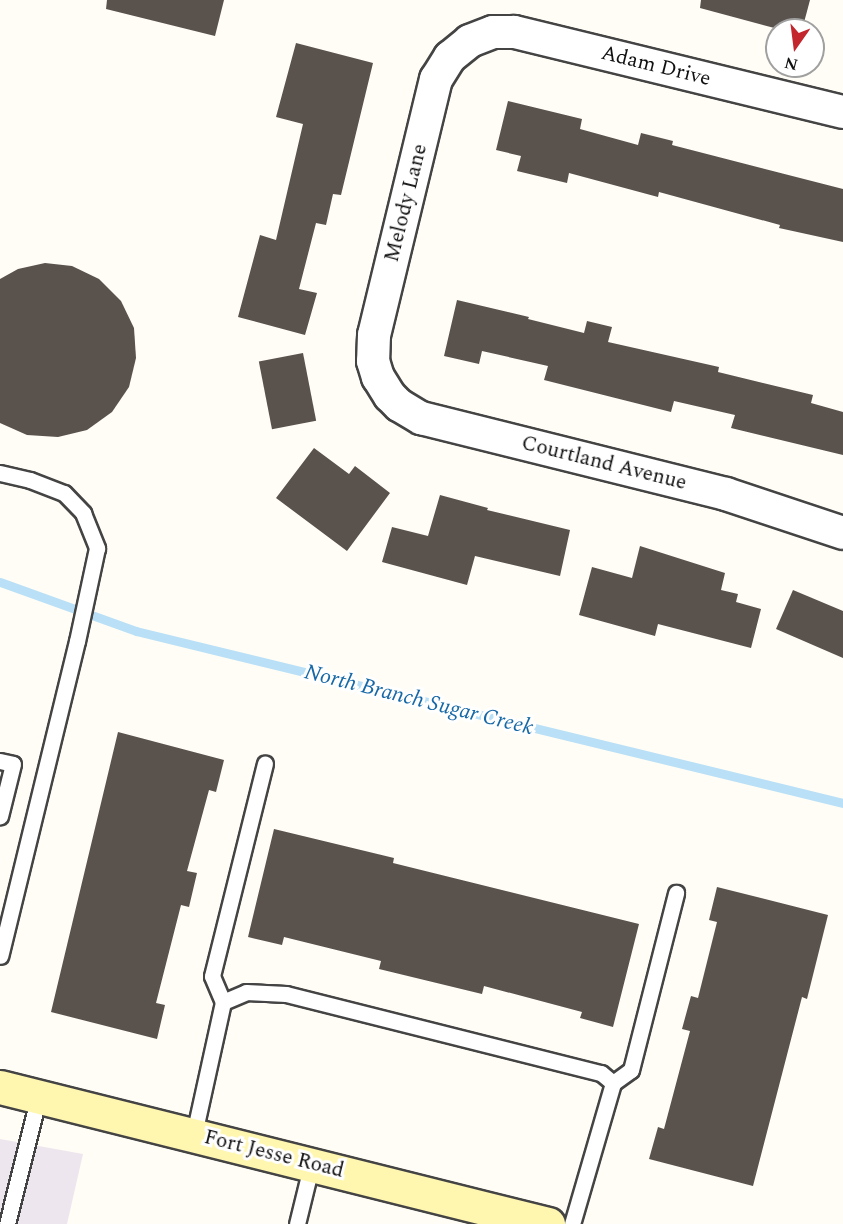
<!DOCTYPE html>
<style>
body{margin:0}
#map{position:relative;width:843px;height:1224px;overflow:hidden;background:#fffdf5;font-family:Spectral,serif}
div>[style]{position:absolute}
.industrial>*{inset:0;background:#eee6ef}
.stream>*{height:9px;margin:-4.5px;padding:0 4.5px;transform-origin:4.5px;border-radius:4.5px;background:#b9e0f7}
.building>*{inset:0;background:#5a524d;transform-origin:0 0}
.roads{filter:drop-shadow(2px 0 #444) drop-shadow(-2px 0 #444) drop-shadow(0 2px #444) drop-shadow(0 -2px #444)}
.lane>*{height:15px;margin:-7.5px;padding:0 7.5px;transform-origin:7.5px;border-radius:7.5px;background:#fff}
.street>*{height:32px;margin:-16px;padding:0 16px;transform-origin:16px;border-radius:16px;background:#fff}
.secondary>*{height:33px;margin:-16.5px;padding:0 16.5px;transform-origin:16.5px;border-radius:16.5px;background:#fff6b0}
span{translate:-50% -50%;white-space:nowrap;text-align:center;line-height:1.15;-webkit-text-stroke:6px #fff;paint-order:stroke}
.street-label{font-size:21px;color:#111}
.water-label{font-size:22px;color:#1768a6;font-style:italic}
.north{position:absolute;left:765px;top:18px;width:60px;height:60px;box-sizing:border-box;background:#fff;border:2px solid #a0a0a0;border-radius:50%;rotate:194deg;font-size:16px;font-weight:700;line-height:24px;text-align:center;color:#111}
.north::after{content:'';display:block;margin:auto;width:21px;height:27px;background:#c4262e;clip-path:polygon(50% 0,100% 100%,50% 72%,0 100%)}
</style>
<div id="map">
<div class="industrial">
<i style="clip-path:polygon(0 1139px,83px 1154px,67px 1224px,0 1224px)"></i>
</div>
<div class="stream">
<i style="left:0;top:582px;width:145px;rotate:19.8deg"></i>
<i style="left:136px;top:631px;width:728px;rotate:13.67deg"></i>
</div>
<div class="building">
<i style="clip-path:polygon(107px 0,224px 0,215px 36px,106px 9px)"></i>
<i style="clip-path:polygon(701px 0,810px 0,802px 30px,782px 30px,700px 8px)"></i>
<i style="clip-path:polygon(296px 43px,373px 63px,341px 195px,333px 194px,326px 225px,316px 223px,299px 289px,317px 293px,305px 335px,238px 317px,260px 235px,276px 240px,303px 124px,276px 117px)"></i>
<i style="clip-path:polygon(508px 101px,582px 119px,580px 129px,638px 145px,641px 133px,673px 141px,672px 145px,843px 189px,843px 242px,779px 228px,780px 225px,659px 192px,658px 197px,569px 173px,567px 183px,517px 171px,521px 156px,496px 150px)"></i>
<i style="clip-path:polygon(45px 263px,72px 266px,99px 279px,121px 301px,134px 328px,136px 358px,129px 387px,112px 412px,87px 430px,58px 437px,27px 435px,0 423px,0 279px,18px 269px)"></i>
<i style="clip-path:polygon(457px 300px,529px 317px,528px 319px,584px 333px,587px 321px,612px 327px,608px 342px,719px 367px,718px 372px,813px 395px,811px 403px,843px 412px,843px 455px,731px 428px,735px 415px,674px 401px,671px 412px,544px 380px,548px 366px,482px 351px,479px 364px,444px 356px)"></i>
<i style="left:303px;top:353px;width:69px;height:45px;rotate:79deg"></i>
<i style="clip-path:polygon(314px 448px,349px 474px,355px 466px,390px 493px,347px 551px,276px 498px)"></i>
<i style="clip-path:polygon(440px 495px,488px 508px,487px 510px,570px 530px,560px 576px,475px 556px,467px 585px,382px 562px,392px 527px,428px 536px)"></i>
<i style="clip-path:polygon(640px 546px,725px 573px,721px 590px,738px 594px,736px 602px,761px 609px,751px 648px,658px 624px,655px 636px,579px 615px,592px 567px,632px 578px)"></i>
<i style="clip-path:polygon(793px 590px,843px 611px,843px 658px,776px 629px)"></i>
<i style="clip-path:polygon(118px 732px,224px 760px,216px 792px,209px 790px,187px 871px,197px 873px,189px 907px,181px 905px,156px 1003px,165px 1005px,157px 1039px,51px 1012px)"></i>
<i style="clip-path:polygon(274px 829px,394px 858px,393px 863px,639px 924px,613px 1027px,580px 1018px,582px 1012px,484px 986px,482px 994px,379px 969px,381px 961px,284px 937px,282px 945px,248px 937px)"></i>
<i style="clip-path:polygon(717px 887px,828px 915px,807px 999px,802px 997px,753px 1186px,649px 1159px,658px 1127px,664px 1129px,690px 1031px,682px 1029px,691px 996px,698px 998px,717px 922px,709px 920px)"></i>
</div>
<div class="roads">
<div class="lane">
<i style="left:0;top:473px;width:31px;rotate:13deg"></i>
<i style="left:30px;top:480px;width:36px;rotate:21deg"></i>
<i style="left:64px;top:493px;width:28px;rotate:46deg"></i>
<i style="left:83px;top:513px;width:38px;rotate:68deg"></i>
<i style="left:97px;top:548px;width:95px;rotate:102.1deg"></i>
<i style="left:77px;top:641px;width:324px;rotate:103.7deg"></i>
<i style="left:0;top:761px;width:13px;rotate:13deg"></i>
<i style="left:13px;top:764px;width:54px;rotate:104deg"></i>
<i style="left:223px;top:1002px;width:28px;rotate:-113deg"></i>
<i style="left:212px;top:976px;width:219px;rotate:-76deg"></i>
<i style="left:613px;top:1083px;width:22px;rotate:-36deg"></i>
<i style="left:631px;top:1070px;width:183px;rotate:-75.7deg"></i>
<i style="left:194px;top:1134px;width:135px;rotate:-77.6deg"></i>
<i style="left:223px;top:1002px;width:25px;rotate:-23deg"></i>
<i style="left:246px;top:992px;width:40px;rotate:2.9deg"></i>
<i style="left:286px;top:994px;width:325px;rotate:14.1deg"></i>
<i style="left:601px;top:1073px;width:16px;rotate:40deg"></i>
<i style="left:613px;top:1083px;width:147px;rotate:106.2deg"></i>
<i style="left:7px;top:1224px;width:132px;rotate:-76deg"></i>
<i style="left:297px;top:1224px;width:63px;rotate:-76.2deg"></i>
</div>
<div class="street">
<i style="left:843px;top:112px;width:339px;rotate:-166.3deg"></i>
<i style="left:514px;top:32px;width:21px;rotate:180deg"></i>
<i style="left:493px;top:32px;width:25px;rotate:159deg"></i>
<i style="left:470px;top:41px;width:26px;rotate:141deg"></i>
<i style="left:450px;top:57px;width:26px;rotate:122deg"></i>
<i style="left:436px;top:79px;width:263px;rotate:103.6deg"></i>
<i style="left:374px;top:335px;width:26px;rotate:92deg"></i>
<i style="left:373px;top:361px;width:17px;rotate:73deg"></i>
<i style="left:378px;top:377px;width:22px;rotate:58deg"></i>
<i style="left:390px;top:396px;width:13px;rotate:45deg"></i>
<i style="left:399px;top:405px;width:26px;rotate:31deg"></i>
<i style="left:421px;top:418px;width:314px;rotate:14deg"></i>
<i style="left:726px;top:494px;width:123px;rotate:18.4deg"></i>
</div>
<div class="secondary">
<i style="left:0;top:1087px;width:565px;rotate:14.04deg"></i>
</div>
</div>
<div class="street-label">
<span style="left:656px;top:66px;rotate:14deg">Adam Drive</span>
<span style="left:406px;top:203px;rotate:-76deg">Melody Lane</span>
<span style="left:604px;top:463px;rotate:14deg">Courtland Avenue</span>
<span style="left:274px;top:1154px;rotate:14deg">Fort Jesse Road</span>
</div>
<div class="water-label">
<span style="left:419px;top:700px;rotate:14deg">North Branch Sugar Creek</span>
</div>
<div class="north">N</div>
</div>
